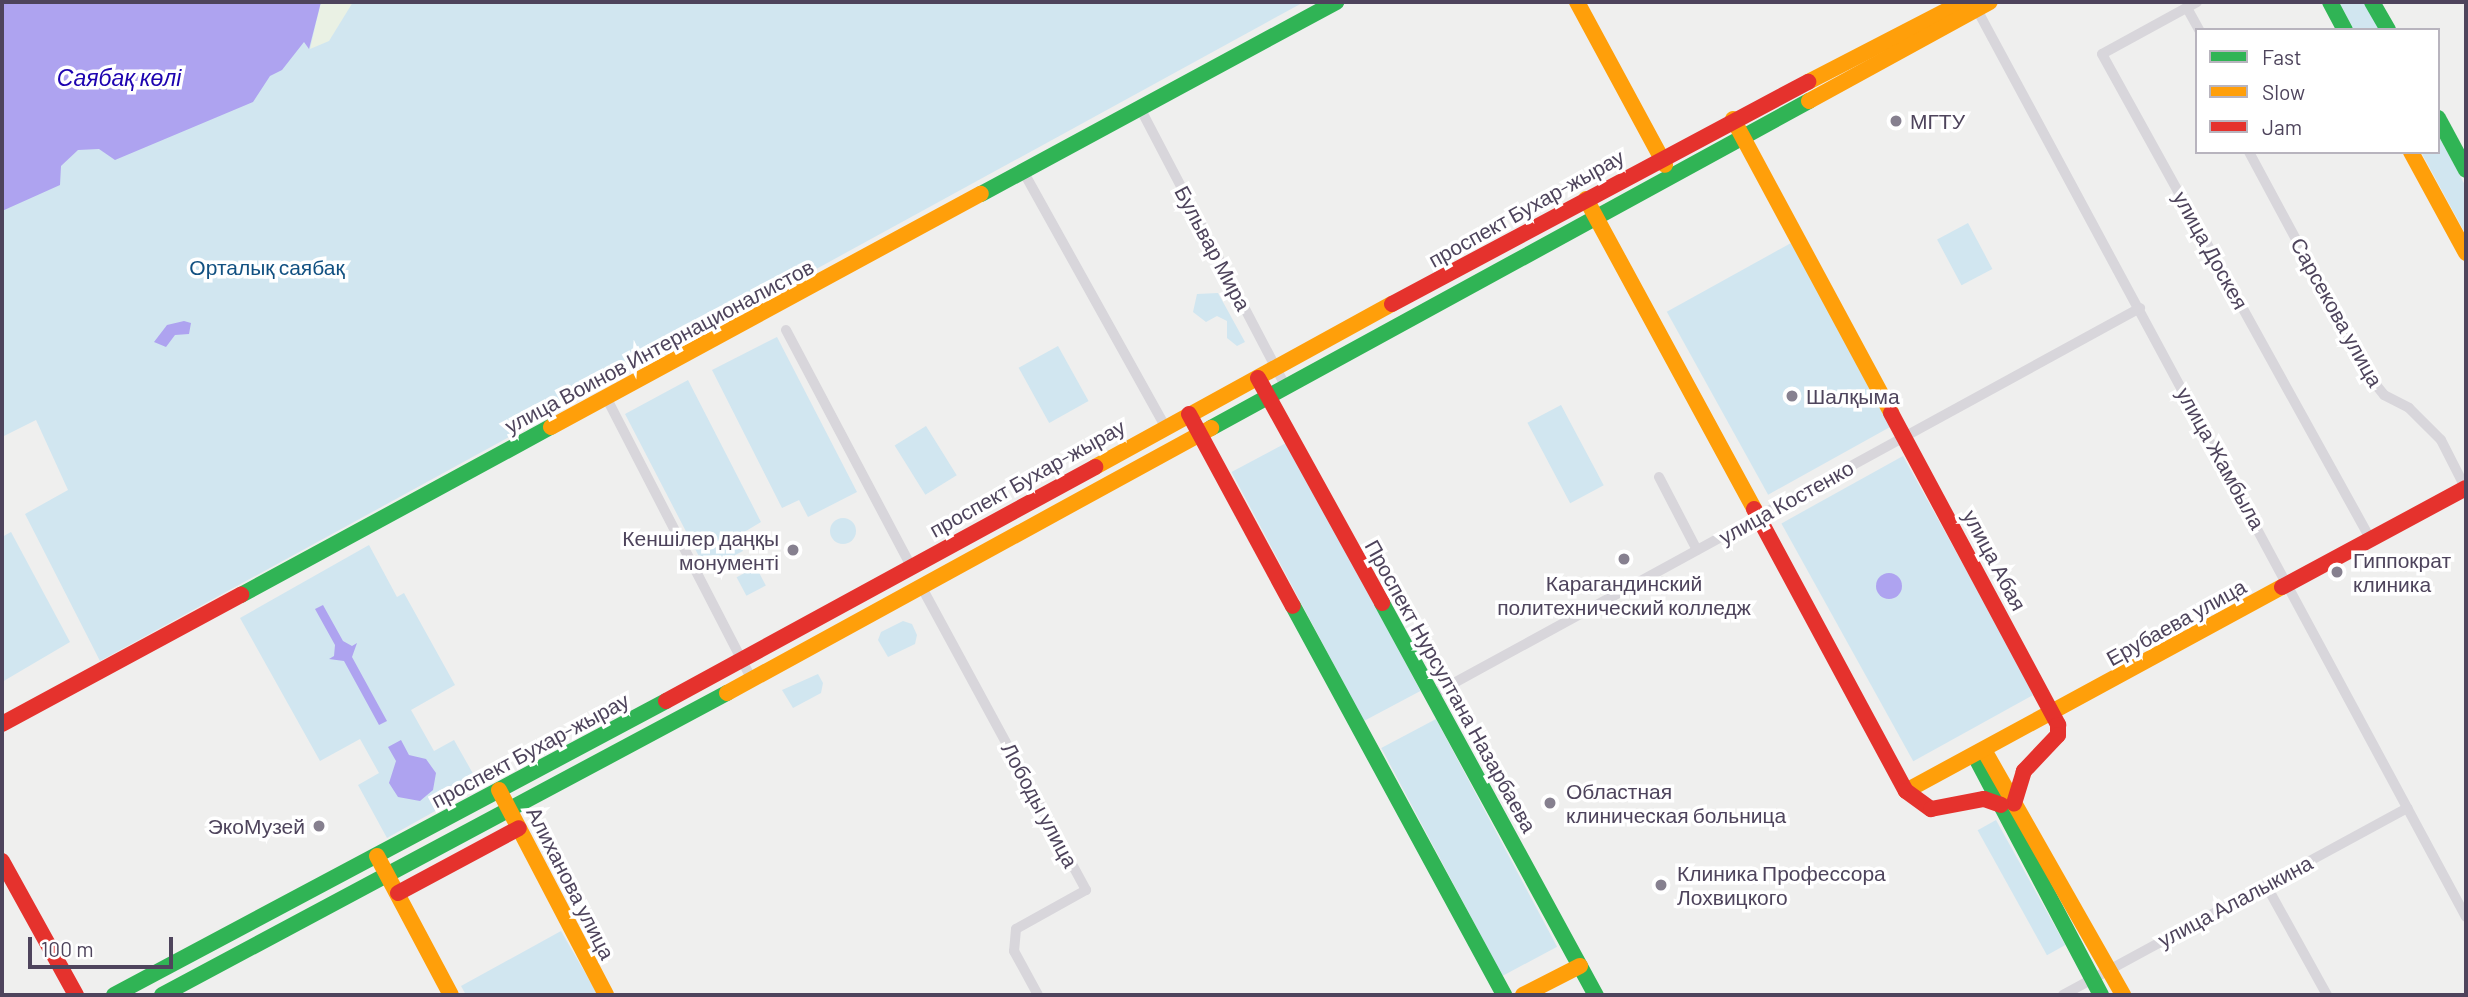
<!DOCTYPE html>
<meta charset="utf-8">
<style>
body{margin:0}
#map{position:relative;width:2468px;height:997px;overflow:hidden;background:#efefee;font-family:Barlow,sans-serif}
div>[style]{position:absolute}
.green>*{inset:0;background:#d1e6f0;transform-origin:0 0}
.round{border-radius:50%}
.sand>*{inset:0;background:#eaf1e4}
.water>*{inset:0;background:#aea3f0}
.street>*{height:10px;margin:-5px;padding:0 5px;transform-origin:5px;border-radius:5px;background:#d8d6db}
.fast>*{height:16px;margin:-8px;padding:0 8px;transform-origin:8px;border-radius:8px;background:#30b455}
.slow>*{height:16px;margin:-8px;padding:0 8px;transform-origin:8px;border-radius:8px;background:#ff9f0a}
.jam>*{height:16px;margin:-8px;padding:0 8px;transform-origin:8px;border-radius:8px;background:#e5322d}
.dots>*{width:19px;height:19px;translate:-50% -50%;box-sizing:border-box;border:4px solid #fff;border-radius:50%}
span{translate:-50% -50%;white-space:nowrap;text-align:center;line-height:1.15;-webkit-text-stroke:7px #fff;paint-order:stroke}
.poi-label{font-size:21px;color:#4e445c}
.left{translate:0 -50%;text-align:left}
.right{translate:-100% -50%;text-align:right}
.street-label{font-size:21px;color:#4e445c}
.park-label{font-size:21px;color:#115081}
.water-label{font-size:23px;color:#1d03b0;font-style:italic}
.frame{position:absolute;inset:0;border:4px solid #4e445c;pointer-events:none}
.legend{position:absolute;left:2195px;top:28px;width:245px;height:126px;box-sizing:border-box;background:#fff;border:2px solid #b8b4be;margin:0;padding:9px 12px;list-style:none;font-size:21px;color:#4e445c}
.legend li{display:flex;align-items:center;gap:14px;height:35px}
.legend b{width:35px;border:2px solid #b8b4be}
.scale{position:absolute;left:28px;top:937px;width:145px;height:32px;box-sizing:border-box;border:4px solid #4e445c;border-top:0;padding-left:9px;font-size:21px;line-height:24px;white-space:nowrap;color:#4e445c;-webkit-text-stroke:5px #fff;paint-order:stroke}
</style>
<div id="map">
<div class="green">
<i style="clip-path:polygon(2px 2px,1304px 2px,100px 661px,25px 514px,68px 490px,36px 420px,2px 437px)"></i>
<i style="clip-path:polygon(2339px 2px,2365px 2px,2381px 30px,2354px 30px)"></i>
<i style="clip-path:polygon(2438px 135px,2466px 187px,2466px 235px,2421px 152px,2438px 152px)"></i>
<i style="left:1968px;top:223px;width:52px;height:35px;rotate:62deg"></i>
<i style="left:1791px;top:243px;width:209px;height:142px;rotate:61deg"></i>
<i style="clip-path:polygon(1218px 293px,1245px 342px,1237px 346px,1227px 338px,1227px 321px,1217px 316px,1206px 322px,1193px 312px,1197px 294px)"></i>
<i style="clip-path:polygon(777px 337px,857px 492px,808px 517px,799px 500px,782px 508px,712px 370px)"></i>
<i style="left:1058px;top:346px;width:63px;height:45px;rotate:61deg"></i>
<i style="clip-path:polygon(688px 380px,761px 522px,736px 537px,743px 551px,706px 570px,625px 414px)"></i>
<i style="left:1561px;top:405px;width:91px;height:38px;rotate:62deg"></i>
<i style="left:926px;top:426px;width:58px;height:37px;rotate:58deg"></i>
<i style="left:1288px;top:442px;width:282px;height:64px;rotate:62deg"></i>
<i style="left:1903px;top:456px;width:272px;height:139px;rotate:61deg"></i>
<i class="round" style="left:830px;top:518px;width:26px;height:26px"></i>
<i style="clip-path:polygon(11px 532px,70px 642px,2px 682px,2px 537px)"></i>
<i style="clip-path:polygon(369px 545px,397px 597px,404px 593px,455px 685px,411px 710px,434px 751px,454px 740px,480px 786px,387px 838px,358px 785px,379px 773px,360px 739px,320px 761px,240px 618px)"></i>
<i style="left:756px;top:567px;width:21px;height:22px;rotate:62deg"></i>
<i style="clip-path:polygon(903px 621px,912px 624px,917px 635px,915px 644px,888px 657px,878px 640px,881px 632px)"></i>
<i style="clip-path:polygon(818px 674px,823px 683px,821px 693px,793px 708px,782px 690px)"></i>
<i style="left:1436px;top:719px;width:258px;height:62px;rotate:62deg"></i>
<i style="left:1996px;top:820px;width:143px;height:21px;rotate:61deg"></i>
<i style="clip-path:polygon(561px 931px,598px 995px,466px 995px,461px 986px)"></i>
</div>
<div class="sand">
<i style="clip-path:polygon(321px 2px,353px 2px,329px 41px,310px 49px)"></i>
</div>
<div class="water">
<i style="clip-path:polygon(2px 2px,321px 2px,309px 49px,304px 42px,282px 70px,270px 76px,253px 102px,115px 160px,99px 149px,78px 150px,61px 166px,60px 185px,2px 211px)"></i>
<i style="clip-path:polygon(184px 321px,191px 323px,189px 334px,175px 335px,166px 347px,154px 342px,167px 325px)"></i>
<i class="round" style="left:1876px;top:573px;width:26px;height:26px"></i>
<i style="clip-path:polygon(323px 605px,343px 641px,352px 646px,357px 643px,352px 657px,387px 721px,379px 725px,344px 661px,329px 659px,334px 656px,335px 645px,315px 609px)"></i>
<i style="clip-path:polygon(401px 740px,409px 755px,426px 759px,436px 773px,433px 790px,420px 801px,398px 797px,389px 783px,396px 761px,388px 747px)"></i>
</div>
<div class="street">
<i style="left:2197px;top:2px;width:108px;rotate:151.3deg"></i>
<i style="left:2102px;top:54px;width:555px;rotate:61.04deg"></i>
<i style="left:1974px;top:4px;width:1037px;rotate:61.68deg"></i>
<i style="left:2187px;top:8px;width:25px;rotate:61deg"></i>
<i style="left:1140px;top:108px;width:315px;rotate:62.4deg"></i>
<i style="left:2249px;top:152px;width:259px;rotate:61.7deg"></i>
<i style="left:2372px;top:380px;width:19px;rotate:51deg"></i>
<i style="left:2384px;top:395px;width:28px;rotate:27deg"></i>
<i style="left:2409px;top:408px;width:45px;rotate:45deg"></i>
<i style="left:2441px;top:440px;width:55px;rotate:63deg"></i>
<i style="left:1023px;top:171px;width:292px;rotate:60.9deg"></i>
<i style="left:786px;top:330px;width:267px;rotate:62.1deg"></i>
<i style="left:606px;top:397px;width:318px;rotate:62.7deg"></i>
<i style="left:1659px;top:477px;width:82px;rotate:62.5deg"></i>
<i style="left:921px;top:586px;width:346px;rotate:61.5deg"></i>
<i style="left:1086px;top:890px;width:80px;rotate:150.9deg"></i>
<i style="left:1016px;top:929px;width:22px;rotate:95deg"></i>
<i style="left:1014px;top:951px;width:50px;rotate:61.4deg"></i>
<i style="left:1432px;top:695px;width:807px;rotate:-28.66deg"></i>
<i style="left:2266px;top:885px;width:126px;rotate:61deg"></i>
<i style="left:2063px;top:995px;width:392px;rotate:-28.5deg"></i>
</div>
<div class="fast">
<i style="left:2330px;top:2px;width:32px;rotate:62deg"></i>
<i style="left:2372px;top:2px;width:32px;rotate:60deg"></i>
<i style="left:2438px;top:118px;width:59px;rotate:61.7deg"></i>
<i style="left:981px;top:194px;width:404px;rotate:-28.4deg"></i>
<i style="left:1211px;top:428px;width:682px;rotate:-28.67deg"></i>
<i style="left:241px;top:595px;width:353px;rotate:-28.5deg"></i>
<i style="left:1382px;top:603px;width:447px;rotate:61.4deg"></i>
<i style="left:1293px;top:606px;width:443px;rotate:61.5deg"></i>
<i style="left:1975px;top:756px;width:270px;rotate:62.2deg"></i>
<i style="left:114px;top:995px;width:625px;rotate:-28.04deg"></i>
<i style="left:162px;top:995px;width:641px;rotate:-28.13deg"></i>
</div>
<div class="slow">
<i style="left:1577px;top:2px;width:185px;rotate:61.6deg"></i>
<i style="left:1808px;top:82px;width:174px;rotate:-27.3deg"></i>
<i style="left:1809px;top:101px;width:206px;rotate:-28.7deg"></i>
<i style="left:1733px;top:119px;width:334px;rotate:61.7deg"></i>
<i style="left:2411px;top:152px;width:115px;rotate:61.4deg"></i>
<i style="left:1586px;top:199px;width:353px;rotate:61.5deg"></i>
<i style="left:551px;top:427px;width:489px;rotate:-28.5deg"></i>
<i style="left:1095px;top:467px;width:339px;rotate:-28.8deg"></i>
<i style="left:727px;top:693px;width:552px;rotate:-28.7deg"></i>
<i style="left:1984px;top:750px;width:282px;rotate:60.4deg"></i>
<i style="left:499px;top:790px;width:231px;rotate:62.4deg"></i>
<i style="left:1906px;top:791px;width:428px;rotate:-28.5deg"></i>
<i style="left:377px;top:856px;width:157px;rotate:62deg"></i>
<i style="left:1523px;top:995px;width:64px;rotate:-27deg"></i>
</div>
<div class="jam">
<i style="left:1392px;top:304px;width:472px;rotate:-28.1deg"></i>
<i style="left:1258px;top:378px;width:257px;rotate:61.1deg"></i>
<i style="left:1891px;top:413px;width:354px;rotate:61.8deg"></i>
<i style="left:2058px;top:725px;width:10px;rotate:90deg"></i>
<i style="left:2058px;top:735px;width:50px;rotate:133.4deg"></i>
<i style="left:2024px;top:771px;width:34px;rotate:107deg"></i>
<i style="left:1189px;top:414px;width:218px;rotate:61.6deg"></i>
<i style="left:1754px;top:509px;width:320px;rotate:61.7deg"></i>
<i style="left:1906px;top:791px;width:31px;rotate:36deg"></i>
<i style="left:1931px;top:809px;width:54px;rotate:-10.7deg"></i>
<i style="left:1984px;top:799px;width:18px;rotate:19deg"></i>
<i style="left:2282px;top:587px;width:209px;rotate:-28.3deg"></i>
<i style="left:666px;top:701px;width:489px;rotate:-28.6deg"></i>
<i style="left:2px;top:724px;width:272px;rotate:-28.4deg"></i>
<i style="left:2px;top:861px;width:153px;rotate:61.1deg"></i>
<i style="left:398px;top:893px;width:137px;rotate:-28.2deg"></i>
</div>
<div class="dots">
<i style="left:1896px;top:121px;background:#86808f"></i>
<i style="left:1792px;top:396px;background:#86808f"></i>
<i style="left:793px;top:550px;background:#86808f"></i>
<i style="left:1624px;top:559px;background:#86808f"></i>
<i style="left:2337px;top:572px;background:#86808f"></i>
<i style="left:1550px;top:803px;background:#86808f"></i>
<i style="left:319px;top:826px;background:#86808f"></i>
<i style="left:1661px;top:885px;background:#86808f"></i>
</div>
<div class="poi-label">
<span class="left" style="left:1910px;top:121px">МГТУ</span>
<span class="left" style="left:1806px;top:396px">Шалқыма</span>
<span class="right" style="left:779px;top:550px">Кеншілер даңқы<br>монументі</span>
<span class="left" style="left:2353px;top:572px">Гиппократ<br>клиника</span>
<span style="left:1624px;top:595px">Карагандинский<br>политехнический колледж</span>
<span class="left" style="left:1566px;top:803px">Областная<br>клиническая больница</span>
<span class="right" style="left:305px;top:826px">ЭкоМузей</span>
<span class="left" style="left:1677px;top:885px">Клиника Профессора<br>Лохвицкого</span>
</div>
<div class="street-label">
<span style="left:1526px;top:208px;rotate:-29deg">проспект Бухар-жырау</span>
<span style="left:1213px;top:248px;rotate:62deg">Бульвар Мира</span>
<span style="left:2211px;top:250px;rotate:61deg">улица Доскея</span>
<span style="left:2337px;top:312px;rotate:61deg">Сарсекова улица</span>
<span style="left:659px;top:346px;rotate:-28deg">улица Воинов Интернационалистов</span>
<span style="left:2221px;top:458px;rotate:61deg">улица Жамбыла</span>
<span style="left:1027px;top:478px;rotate:-29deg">проспект Бухар-жырау</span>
<span style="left:1786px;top:502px;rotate:-29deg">улица Костенко</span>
<span style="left:1995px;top:560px;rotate:62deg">улица Абая</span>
<span style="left:2176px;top:622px;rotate:-29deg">Ерубаева улица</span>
<span style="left:1451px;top:686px;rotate:61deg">Проспект Нурсултана Назарбаева</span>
<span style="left:530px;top:750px;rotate:-28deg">проспект Бухар-жырау</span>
<span style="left:1040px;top:805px;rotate:62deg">Лободы улица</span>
<span style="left:571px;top:883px;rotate:63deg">Алиханова улица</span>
<span style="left:2235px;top:901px;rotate:-28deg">улица Алалыкина</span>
</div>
<div class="park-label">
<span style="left:267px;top:267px">Орталық саябақ</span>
</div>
<div class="water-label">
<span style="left:119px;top:77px">Саябақ көлі</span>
</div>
<div class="frame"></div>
<ul class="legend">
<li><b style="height:9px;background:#30b455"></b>Fast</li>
<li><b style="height:9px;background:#ff9f0a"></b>Slow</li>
<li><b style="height:9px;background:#e5322d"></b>Jam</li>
</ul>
<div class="scale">100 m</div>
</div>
